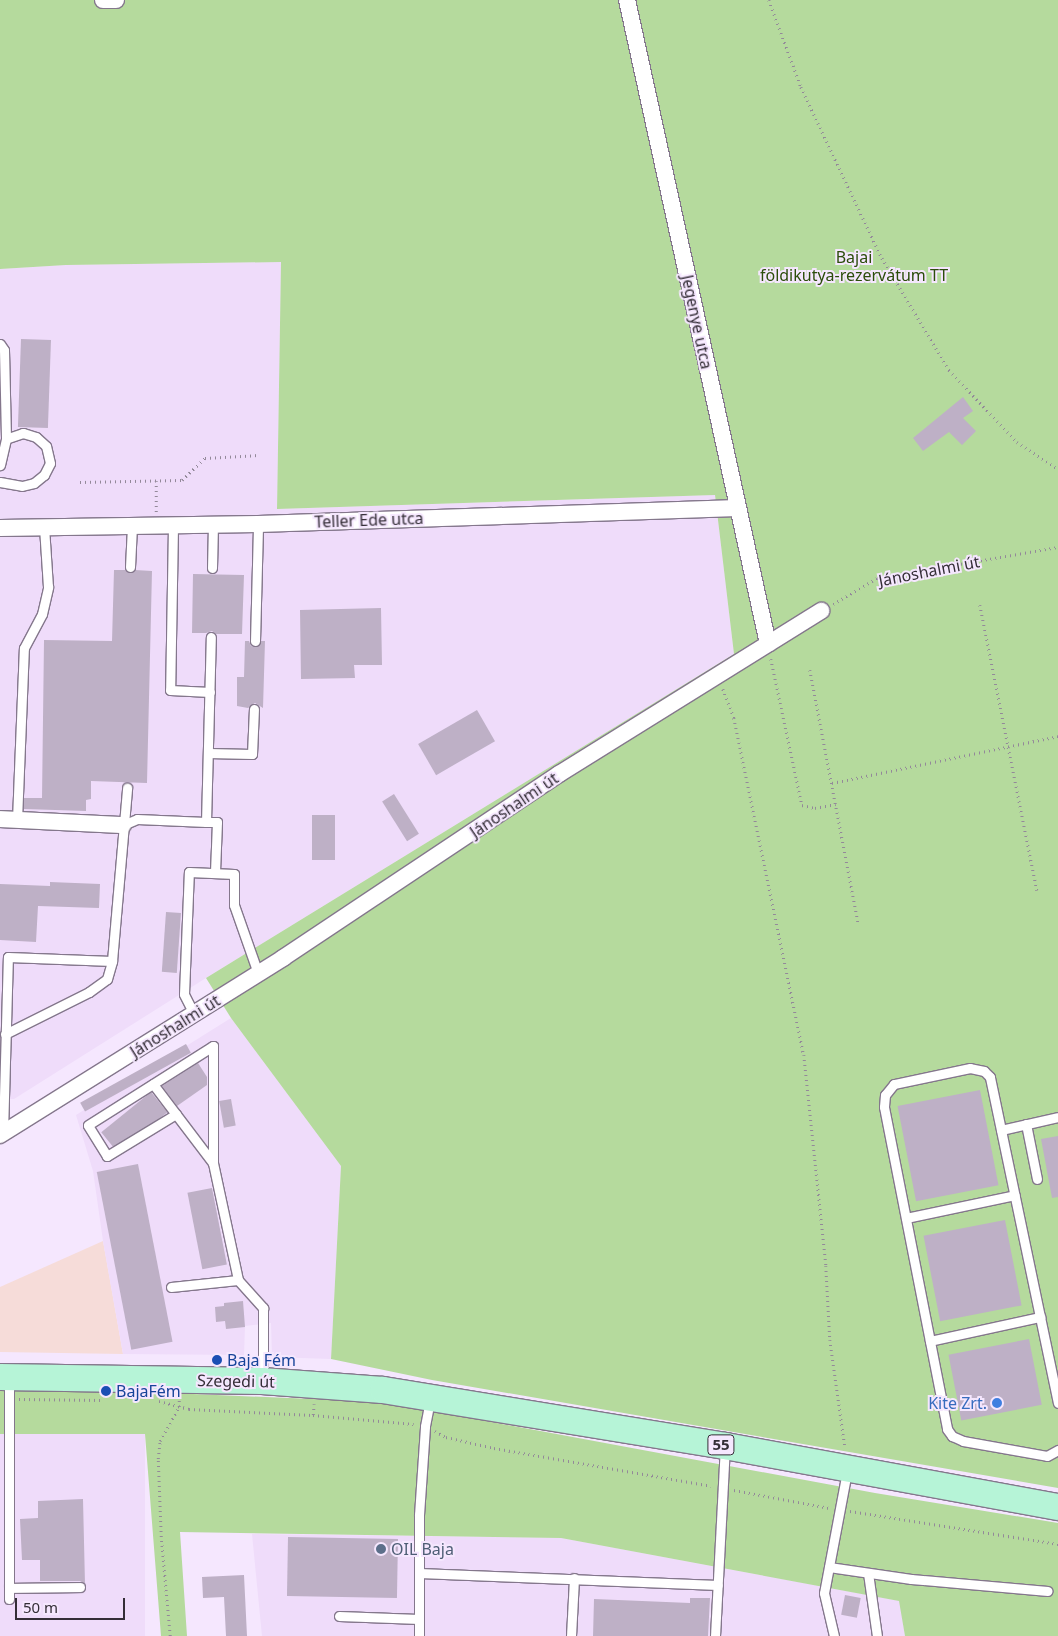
<!DOCTYPE html>
<meta charset="utf-8">
<style>
body{margin:0}
#map{position:relative;width:1058px;height:1636px;overflow:hidden;background:#f5e7fe;font-family:"Noto Sans",sans-serif}
div>[style]{position:absolute}
.commercial>*{inset:0;background:#f6dcd9}
.built>*{inset:0;background:#efdcfa;transform-origin:0 0}
.green>*{inset:0;background:#b5da9d}
.building>*{inset:0;background:#beb0c6;transform-origin:0 0}
.path>*{height:2.5px;margin-top:-1.25px;transform-origin:0;background:repeating-linear-gradient(90deg,#938999 0 1px,transparent 0 5px)}
.roads{filter:drop-shadow(1px 0 #84778c) drop-shadow(-1px 0 #84778c) drop-shadow(0 1px #84778c) drop-shadow(0 -1px #84778c)}
.lane>*{height:9px;margin:-4.5px;padding:0 4.5px;transform-origin:4.5px;border-radius:4.5px;background:#fff}
.street>*{height:16px;margin:-8px;padding:0 8px;transform-origin:8px;border-radius:8px;background:#fff}
.primary>*{height:26px;margin:-13px;padding:0 13px;transform-origin:13px;border-radius:13px;background:#b6f4d7}
.dots>*{width:14px;height:14px;translate:-50% -50%;box-sizing:border-box;border:2px solid #f5e7fe;border-radius:50%}
span{translate:-50% -50%;white-space:nowrap;text-align:center;line-height:1.15;-webkit-text-stroke:4px #f5e7fe;paint-order:stroke}
.shield-label span{padding:1px 4px;background:#f5e7fe;border:1px solid;border-radius:4px;-webkit-text-stroke-width:0}
.shield-label{font-size:15px;color:#342e37;font-weight:700}
.park-label{font-size:16px;color:#2b4d0a}
.street-label{font-size:16px;color:#342e37}
.transit-label{font-size:16px;color:#164399}
.left{translate:0 -50%;text-align:left}
.shop-label{font-size:16px;color:#366cbe}
.right{translate:-100% -50%;text-align:right}
.service-label{font-size:16px;color:#4e5e75}
.scale{position:absolute;left:15px;top:1598px;width:110px;height:22px;box-sizing:border-box;border:2px solid #342e37;border-top:0;padding-left:6px;font-size:15px;line-height:18px;white-space:nowrap;color:#342e37;-webkit-text-stroke:4px #f5e7fe;paint-order:stroke}
</style>
<div id="map">
<div class="commercial">
<i style="clip-path:polygon(103px 1241px,123px 1354px,0 1352px,0 1287px)"></i>
</div>
<div class="built">
<i style="clip-path:polygon(281px 262px,277px 509px,715px 495px,734px 654px,206px 978px,14px 1099px,0 1099px,0 269px,66px 265px)"></i>
<i style="clip-path:polygon(231px 1018px,341px 1166px,331px 1359px,272px 1357px,271px 1323px,245px 1326px,244px 1355px,123px 1354px,103px 1241px,93px 1171px,76px 1115px)"></i>
<i style="left:0;top:1434px;width:145px;height:202px"></i>
<i style="clip-path:polygon(252px 1534px,561px 1538px,900px 1601px,905px 1636px,262px 1636px)"></i>
</div>
<div class="green">
<i style="clip-path:polygon(0 0,1058px 0,1058px 1488px,432px 1380px,331px 1359px,341px 1166px,231px 1018px,206px 978px,734px 654px,715px 495px,277px 509px,281px 262px,66px 265px,0 269px)"></i>
<i style="clip-path:polygon(0 1390px,193px 1394px,383px 1402px,875px 1493px,1058px 1523px,1058px 1636px,905px 1636px,899px 1601px,561px 1538px,180px 1532px,187px 1636px,161px 1636px,145px 1434px,0 1434px)"></i>
</div>
<div class="building">
<i style="left:21px;top:339px;width:30px;height:88px;rotate:2deg"></i>
<i style="clip-path:polygon(963px 397px,973px 411px,963px 418px,976px 431px,962px 445px,949px 432px,923px 451px,913px 438px)"></i>
<i style="clip-path:polygon(114px 570px,125px 570px,130px 573px,135px 570px,152px 571px,147px 783px,91px 781px,91px 799px,86px 800px,86px 811px,24px 809px,24px 798px,42px 798px,44px 640px,112px 641px)"></i>
<i style="clip-path:polygon(193px 574px,244px 575px,242px 634px,216px 634px,212px 631px,206px 633px,192px 633px)"></i>
<i style="clip-path:polygon(381px 608px,382px 665px,354px 665px,355px 678px,301px 679px,300px 610px)"></i>
<i style="clip-path:polygon(245px 641px,249px 641px,251px 646px,255px 647px,261px 641px,265px 641px,263px 708px,255px 703px,248px 708px,237px 706px,237px 677px,244px 677px)"></i>
<i style="left:477px;top:710px;width:36px;height:68px;rotate:60deg"></i>
<i style="left:394px;top:794px;width:47px;height:14px;rotate:58deg"></i>
<i style="left:312px;top:815px;width:23px;height:45px"></i>
<i style="clip-path:polygon(50px 882px,100px 884px,99px 908px,38px 906px,36px 942px,0 940px,0 884px,50px 886px)"></i>
<i style="left:166px;top:912px;width:15px;height:60px;rotate:4deg"></i>
<i style="left:186px;top:1044px;width:10px;height:121px;rotate:61deg"></i>
<i style="clip-path:polygon(198px 1063px,207px 1077px,207px 1085px,177px 1106px,162px 1086px)"></i>
<i style="left:980px;top:1090px;width:97px;height:84px;rotate:79deg"></i>
<i style="left:151px;top:1092px;width:26px;height:64px;rotate:51deg"></i>
<i style="left:231px;top:1099px;width:27px;height:12px;rotate:80deg"></i>
<i style="clip-path:polygon(1058px 1136px,1058px 1197px,1052px 1198px,1041px 1139px)"></i>
<i style="left:138px;top:1164px;width:181px;height:42px;rotate:79deg"></i>
<i style="left:212px;top:1188px;width:78px;height:25px;rotate:79deg"></i>
<i style="left:1005px;top:1220px;width:87px;height:83px;rotate:79deg"></i>
<i style="clip-path:polygon(243px 1301px,245px 1327px,226px 1329px,225px 1321px,216px 1322px,215px 1307px,224px 1306px,224px 1303px)"></i>
<i style="left:1029px;top:1339px;width:67px;height:82px;rotate:79deg"></i>
<i style="clip-path:polygon(83px 1499px,85px 1584px,80px 1581px,40px 1581px,40px 1560px,22px 1560px,20px 1519px,38px 1518px,38px 1501px)"></i>
<i style="left:288px;top:1537px;width:110px;height:59px;rotate:1deg"></i>
<i style="clip-path:polygon(244px 1575px,247px 1636px,226px 1636px,224px 1597px,203px 1598px,202px 1577px)"></i>
<i style="left:845px;top:1595px;width:16px;height:20px;rotate:11deg"></i>
<i style="clip-path:polygon(690px 1598px,710px 1598px,708px 1636px,593px 1636px,594px 1599px,690px 1603px)"></i>
</div>
<div class="path">
<i style="left:769px;top:0;width:93px;rotate:69.8deg"></i>
<i style="left:801px;top:87px;width:189px;rotate:64.7deg"></i>
<i style="left:882px;top:258px;width:131px;rotate:59.1deg"></i>
<i style="left:949px;top:370px;width:99px;rotate:46.6deg"></i>
<i style="left:1017px;top:442px;width:49px;rotate:33.4deg"></i>
<i style="left:80px;top:482px;width:102px;rotate:-1.1deg"></i>
<i style="left:182px;top:480px;width:32px;rotate:-44deg"></i>
<i style="left:205px;top:458px;width:54px;rotate:-3.2deg"></i>
<i style="left:156px;top:512px;width:31px;rotate:-90deg"></i>
<i style="left:833px;top:604px;width:51px;rotate:-30.6deg"></i>
<i style="left:877px;top:578px;width:184px;rotate:-9.7deg"></i>
<i style="left:980px;top:605px;width:291px;rotate:78.7deg"></i>
<i style="left:771px;top:659px;width:149px;rotate:78deg"></i>
<i style="left:802px;top:805px;width:13px;rotate:13deg"></i>
<i style="left:815px;top:808px;width:21px;rotate:-11deg"></i>
<i style="left:810px;top:670px;width:257px;rotate:79.2deg"></i>
<i style="left:723px;top:689px;width:31px;rotate:69deg"></i>
<i style="left:734px;top:718px;width:344px;rotate:78.3deg"></i>
<i style="left:804px;top:1055px;width:212px;rotate:84deg"></i>
<i style="left:826px;top:1266px;width:74px;rotate:86.9deg"></i>
<i style="left:830px;top:1340px;width:108px;rotate:82deg"></i>
<i style="left:832px;top:783px;width:231px;rotate:-11.7deg"></i>
<i style="left:19px;top:1399px;width:84px;rotate:0.7deg"></i>
<i style="left:159px;top:1401px;width:31px;rotate:15deg"></i>
<i style="left:189px;top:1409px;width:124px;rotate:2.8deg"></i>
<i style="left:313px;top:1415px;width:101px;rotate:5.1deg"></i>
<i style="left:313px;top:1415px;width:11px;rotate:-85deg"></i>
<i style="left:435px;top:1431px;width:13px;rotate:29deg"></i>
<i style="left:446px;top:1437px;width:49px;rotate:12.9deg"></i>
<i style="left:494px;top:1448px;width:220px;rotate:9.9deg"></i>
<i style="left:734px;top:1490px;width:97px;rotate:10.7deg"></i>
<i style="left:850px;top:1511px;width:211px;rotate:9deg"></i>
<i style="left:170px;top:1636px;width:99px;rotate:-95.2deg"></i>
<i style="left:161px;top:1537px;width:78px;rotate:-92.2deg"></i>
<i style="left:158px;top:1459px;width:18px;rotate:-84deg"></i>
<i style="left:160px;top:1441px;width:39px;rotate:-61deg"></i>
<i style="left:179px;top:1407px;width:8px;rotate:-90deg"></i>
</div>
<div class="roads">
<div class="lane">
<i style="left:0;top:344px;width:7px;rotate:56deg"></i>
<i style="left:4px;top:350px;width:89px;rotate:88.7deg"></i>
<i style="left:6px;top:439px;width:27px;rotate:103deg"></i>
<i style="left:0;top:482px;width:22px;rotate:10deg"></i>
<i style="left:22px;top:486px;width:12px;rotate:-14deg"></i>
<i style="left:34px;top:483px;width:13px;rotate:-39deg"></i>
<i style="left:44px;top:475px;width:13px;rotate:-63deg"></i>
<i style="left:50px;top:463px;width:17px;rotate:-103deg"></i>
<i style="left:46px;top:446px;width:13px;rotate:-138deg"></i>
<i style="left:36px;top:437px;width:14px;rotate:-163deg"></i>
<i style="left:23px;top:433px;width:18px;rotate:161deg"></i>
<i style="left:173px;top:526px;width:164px;rotate:91deg"></i>
<i style="left:170px;top:690px;width:40px;rotate:2.9deg"></i>
<i style="left:130px;top:567px;width:41px;rotate:-87.2deg"></i>
<i style="left:212px;top:568px;width:43px;rotate:-88.7deg"></i>
<i style="left:255px;top:641px;width:117px;rotate:-88.5deg"></i>
<i style="left:208px;top:753px;width:44px;rotate:1.3deg"></i>
<i style="left:252px;top:754px;width:45px;rotate:-87.5deg"></i>
<i style="left:17px;top:820px;width:172px;rotate:-87.7deg"></i>
<i style="left:24px;top:648px;width:38px;rotate:-62deg"></i>
<i style="left:42px;top:614px;width:28px;rotate:-77deg"></i>
<i style="left:48px;top:587px;width:60px;rotate:-93.8deg"></i>
<i style="left:206px;top:822px;width:11px"></i>
<i style="left:217px;top:822px;width:50px;rotate:92.3deg"></i>
<i style="left:123px;top:825px;width:15px;rotate:-23deg"></i>
<i style="left:137px;top:819px;width:69px;rotate:2.5deg"></i>
<i style="left:206px;top:822px;width:185px;rotate:-88.5deg"></i>
<i style="left:194px;top:1014px;width:22px;rotate:-117deg"></i>
<i style="left:184px;top:994px;width:122px;rotate:-87.7deg"></i>
<i style="left:189px;top:872px;width:45px;rotate:2.5deg"></i>
<i style="left:234px;top:874px;width:31px;rotate:90deg"></i>
<i style="left:234px;top:905px;width:72px;rotate:70.6deg"></i>
<i style="left:5px;top:1034px;width:94px;rotate:-26.6deg"></i>
<i style="left:89px;top:992px;width:22px;rotate:-36deg"></i>
<i style="left:107px;top:979px;width:19px;rotate:-74deg"></i>
<i style="left:153px;top:1084px;width:99px;rotate:52.8deg"></i>
<i style="left:213px;top:1163px;width:120px;rotate:77.9deg"></i>
<i style="left:176px;top:1114px;width:81px;rotate:148.7deg"></i>
<i style="left:107px;top:1156px;width:36px;rotate:-122deg"></i>
<i style="left:88px;top:1125px;width:148px;rotate:-32.3deg"></i>
<i style="left:213px;top:1046px;width:117px;rotate:90deg"></i>
<i style="left:1026px;top:1124px;width:56px;rotate:78.7deg"></i>
<i style="left:1001px;top:1130px;width:58px;rotate:-12.8deg"></i>
<i style="left:3px;top:1133px;width:176px;rotate:-88.4deg"></i>
<i style="left:8px;top:957px;width:104px;rotate:2.2deg"></i>
<i style="left:112px;top:961px;width:174px;rotate:-85deg"></i>
<i style="left:906px;top:1218px;width:111px;rotate:-11.9deg"></i>
<i style="left:171px;top:1287px;width:67px;rotate:-6deg"></i>
<i style="left:238px;top:1280px;width:38px;rotate:48deg"></i>
<i style="left:263px;top:1308px;width:70px;rotate:90deg"></i>
<i style="left:930px;top:1341px;width:113px;rotate:-12.3deg"></i>
<i style="left:1058px;top:1403px;width:333px;rotate:-101.8deg"></i>
<i style="left:990px;top:1077px;width:8px;rotate:-135deg"></i>
<i style="left:984px;top:1071px;width:14px;rotate:-168deg"></i>
<i style="left:970px;top:1068px;width:78px;rotate:168.1deg"></i>
<i style="left:894px;top:1084px;width:14px;rotate:129deg"></i>
<i style="left:885px;top:1095px;width:12px;rotate:95deg"></i>
<i style="left:884px;top:1107px;width:328px;rotate:78.9deg"></i>
<i style="left:947px;top:1429px;width:9px;rotate:54deg"></i>
<i style="left:952px;top:1436px;width:12px;rotate:24deg"></i>
<i style="left:963px;top:1441px;width:85px;rotate:10.1deg"></i>
<i style="left:1047px;top:1456px;width:13px;rotate:-29deg"></i>
<i style="left:829px;top:1567px;width:83px;rotate:8.3deg"></i>
<i style="left:911px;top:1579px;width:137px;rotate:5deg"></i>
<i style="left:419px;top:1573px;width:299px;rotate:2.3deg"></i>
<i style="left:868px;top:1573px;width:64px;rotate:81.9deg"></i>
<i style="left:9px;top:1588px;width:71px;rotate:-0.8deg"></i>
<i style="left:9px;top:1599px;width:219px;rotate:-90deg"></i>
<i style="left:339px;top:1616px;width:80px;rotate:2.1deg"></i>
<i style="left:419px;top:1636px;width:121px;rotate:-90deg"></i>
<i style="left:419px;top:1515px;width:89px;rotate:-86.1deg"></i>
<i style="left:425px;top:1426px;width:26px;rotate:-79deg"></i>
<i style="left:571px;top:1636px;width:58px;rotate:-87deg"></i>
<i style="left:715px;top:1636px;width:188px;rotate:-87deg"></i>
<i style="left:834px;top:1636px;width:44px;rotate:-103.1deg"></i>
<i style="left:824px;top:1593px;width:124px;rotate:-79.3deg"></i>
</div>
<div class="street">
<i style="left:103px;top:0;width:13px"></i>
<i style="left:627px;top:0;width:659px;rotate:77.65deg"></i>
<i style="left:0;top:528px;width:258px;rotate:-0.9deg"></i>
<i style="left:258px;top:524px;width:480px;rotate:-1.9deg"></i>
<i style="left:0;top:819px;width:123px;rotate:2.8deg"></i>
<i style="left:0;top:1135px;width:334px;rotate:-32deg"></i>
<i style="left:283px;top:958px;width:332px;rotate:-33.7deg"></i>
<i style="left:559px;top:774px;width:309px;rotate:-31.9deg"></i>
</div>
<div class="primary">
<i style="left:0;top:1377px;width:262px;rotate:0.9deg"></i>
<i style="left:262px;top:1381px;width:121px;rotate:4.3deg"></i>
<i style="left:383px;top:1390px;width:347px;rotate:9.3deg"></i>
<i style="left:725px;top:1446px;width:339px;rotate:10.4deg"></i>
</div>
</div>
<div class="dots">
<i style="left:217px;top:1360px;background:#1a4fb4"></i>
<i style="left:106px;top:1391px;background:#1a4fb4"></i>
<i style="left:997px;top:1403px;background:#3f7fe0"></i>
<i style="left:381px;top:1549px;background:#5c6f8a"></i>
</div>
<div class="shield-label">
<span style="left:721px;top:1445px">55</span>
</div>
<div class="park-label">
<span style="left:854px;top:266px">Bajai<br>földikutya-rezervátum TT</span>
</div>
<div class="street-label">
<span style="left:697px;top:322px;rotate:78deg">Jegenye utca</span>
<span style="left:369px;top:520px;rotate:-2deg">Teller Ede utca</span>
<span style="left:929px;top:571px;rotate:-11deg">Jánoshalmi út</span>
<span style="left:514px;top:805px;rotate:-34deg">Jánoshalmi út</span>
<span style="left:175px;top:1026px;rotate:-32deg">Jánoshalmi út</span>
<span style="left:236px;top:1381px;rotate:1deg">Szegedi út</span>
</div>
<div class="transit-label">
<span class="left" style="left:227px;top:1360px">Baja Fém</span>
<span class="left" style="left:116px;top:1391px">BajaFém</span>
</div>
<div class="shop-label">
<span class="right" style="left:987px;top:1403px">Kite Zrt.</span>
</div>
<div class="service-label">
<span class="left" style="left:391px;top:1549px">OIL Baja</span>
</div>
<div class="scale">50 m</div>
</div>
